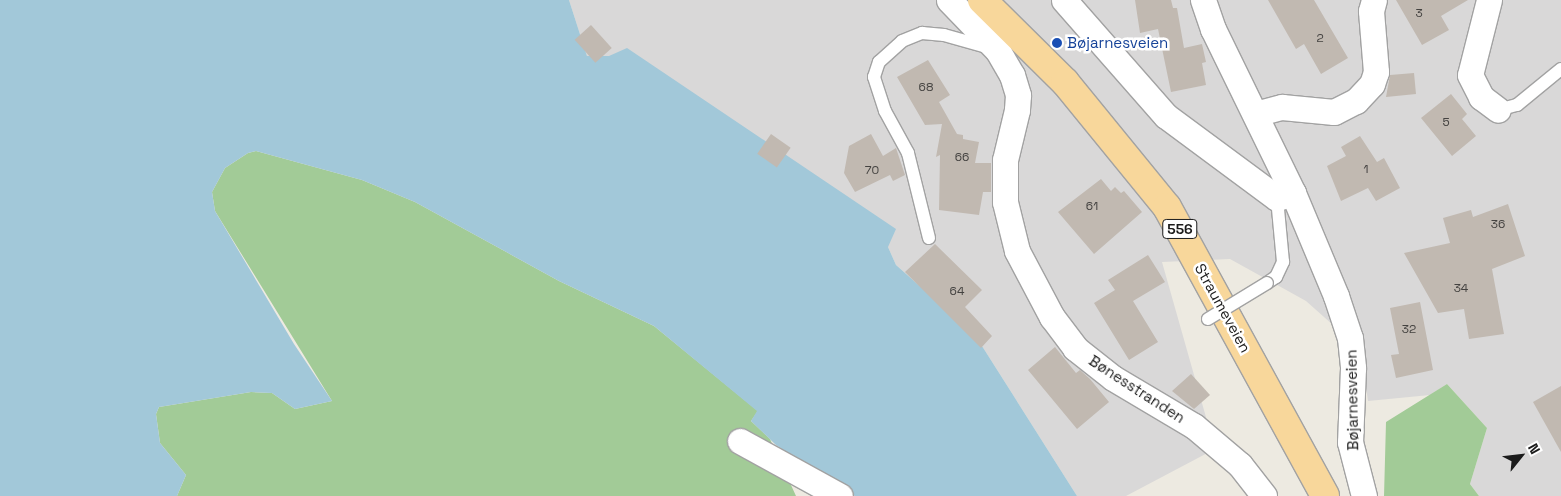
<!DOCTYPE html>
<meta charset="utf-8">
<style>
body{margin:0}
#map{position:relative;width:1561px;height:496px;overflow:hidden;background:#edeae1;font-family:"Space Grotesk",sans-serif}
div>[style]{position:absolute}
.residential>*{inset:0;background:#d9d8d8}
.forest>*{inset:0;background:#a2cb97}
.water>*{inset:0;background:#a2c8d9}
.building>*{inset:0;background:#c1b9b1;transform-origin:0 0}
.roads{filter:drop-shadow(1px 0 #a2a2a2) drop-shadow(-1px 0 #a2a2a2) drop-shadow(0 1px #a2a2a2) drop-shadow(0 -1px #a2a2a2)}
.service>*{height:12px;margin:-6px;padding:0 6px;transform-origin:6px;border-radius:6px;background:#fff}
.minor>*{height:25px;margin:-12.5px;padding:0 12.5px;transform-origin:12.5px;border-radius:12.5px;background:#fff}
.primary>*{height:28px;margin:-14px;padding:0 14px;transform-origin:14px;border-radius:14px;background:#f8d79b}
.bridges{filter:drop-shadow(1px 0 #a2a2a2) drop-shadow(-1px 0 #a2a2a2) drop-shadow(0 1px #a2a2a2) drop-shadow(0 -1px #a2a2a2)}
.service-bridge>*{height:12px;margin:-6px;padding:0 6px;transform-origin:6px;border-radius:6px;background:#fff}
.dots>*{width:14px;height:14px;translate:-50% -50%;box-sizing:border-box;border:2px solid #fff;border-radius:50%}
span{translate:-50% -50%;white-space:nowrap;text-align:center;line-height:1.15;-webkit-text-stroke:5px #fff;paint-order:stroke}
.number-label{font-size:12px;color:#444240}
.number-label span{-webkit-text-stroke-width:0}
.shield-label span{padding:1px 4px;background:#fff;border:1px solid;border-radius:4px;-webkit-text-stroke-width:0}
.shield-label{font-size:14px;color:#1b1b1b;font-weight:700}
.transit-label{font-size:15px;color:#164399}
.left{translate:0 -50%;text-align:left}
.street-label{font-size:15px;color:#1b1b1b}
.north{position:absolute;left:1496px;top:431px;width:50px;height:50px;-webkit-text-stroke:4px #fff;paint-order:stroke;rotate:61deg;font-size:14px;font-weight:700;line-height:20px;text-align:center;color:#1b1b1b}
.north::after{content:'';display:block;margin:auto;width:18px;height:22px;background:#1b1b1b;clip-path:polygon(50% 0,100% 100%,50% 72%,0 100%)}
</style>
<div id="map">
<div class="residential">
<i style="clip-path:polygon(569px 0,1561px 0,1561px 496px,1479px 496px,1470px 484px,1487px 428px,1447px 384px,1430px 395px,1368px 401px,1360px 349px,1306px 301px,1230px 259px,1162px 262px,1215px 449px,1126px 496px,1077px 496px,975px 335px,896px 265px,888px 247px,609px 56px,587px 56px)"></i>
</div>
<div class="forest">
<i style="clip-path:polygon(256px 151px,362px 180px,415px 202px,559px 281px,654px 326px,758px 411px,751px 421px,770px 439px,796px 496px,177px 496px,186px 475px,160px 443px,156px 414px,159px 407px,251px 392px,272px 393px,295px 409px,332px 401px,215px 211px,212px 192px,225px 168px,248px 153px)"></i>
<i style="clip-path:polygon(1447px 384px,1487px 428px,1470px 484px,1479px 496px,1384px 496px,1386px 422px)"></i>
</div>
<div class="water">
<i style="clip-path:polygon(0 0,569px 0,587px 56px,609px 56px,627px 48px,896px 229px,888px 247px,896px 265px,975px 335px,1077px 496px,855px 496px,776px 445px,751px 421px,757px 411px,654px 326px,559px 281px,415px 202px,362px 180px,256px 151px,248px 153px,225px 168px,212px 192px,215px 211px,294px 344px,332px 401px,295px 409px,272px 393px,251px 392px,159px 407px,156px 414px,160px 443px,186px 475px,177px 496px,0 496px)"></i>
</div>
<div class="building">
<i style="clip-path:polygon(1135px 0,1171px 0,1173px 8px,1177px 8px,1184px 48px,1202px 44px,1206px 62px,1202px 63px,1206px 85px,1171px 92px,1158px 29px,1140px 33px)"></i>
<i style="clip-path:polygon(1268px 0,1314px 0,1348px 58px,1321px 74px,1304px 44px,1296px 49px)"></i>
<i style="clip-path:polygon(1396px 0,1468px 0,1441px 16px,1449px 30px,1422px 45px)"></i>
<i style="left:591px;top:25px;width:31px;height:22px;rotate:48deg"></i>
<i style="clip-path:polygon(928px 60px,950px 95px,939px 102px,957px 134px,963px 135px,963px 139px,979px 142px,975px 163px,991px 163px,991px 192px,983px 192px,979px 215px,939px 210px,940px 155px,936px 157px,942px 124px,925px 125px,897px 77px)"></i>
<i style="clip-path:polygon(1414px 73px,1416px 94px,1386px 97px,1390px 75px)"></i>
<i style="clip-path:polygon(1451px 94px,1467px 114px,1462px 119px,1476px 136px,1452px 156px,1421px 118px)"></i>
<i style="left:771px;top:134px;width:24px;height:24px;rotate:35deg"></i>
<i style="clip-path:polygon(871px 134px,883px 156px,896px 148px,905px 175px,893px 181px,890px 175px,855px 192px,844px 173px,849px 146px)"></i>
<i style="clip-path:polygon(1360px 136px,1377px 162px,1384px 158px,1400px 188px,1376px 201px,1368px 188px,1341px 201px,1327px 166px,1346px 156px,1341px 147px)"></i>
<i style="clip-path:polygon(1101px 179px,1111px 191px,1115px 187px,1121px 193px,1124px 191px,1142px 212px,1094px 254px,1058px 212px)"></i>
<i style="clip-path:polygon(1508px 204px,1525px 256px,1492px 269px,1504px 334px,1469px 339px,1464px 309px,1438px 313px,1404px 253px,1450px 243px,1443px 218px,1471px 210px,1473px 217px)"></i>
<i style="clip-path:polygon(935px 244px,982px 290px,965px 307px,992px 336px,981px 348px,905px 272px)"></i>
<i style="clip-path:polygon(1148px 255px,1165px 282px,1133px 301px,1158px 342px,1129px 360px,1094px 303px,1115px 290px,1108px 280px)"></i>
<i style="clip-path:polygon(1420px 302px,1433px 370px,1396px 378px,1391px 355px,1399px 354px,1390px 308px)"></i>
<i style="clip-path:polygon(1055px 347px,1076px 373px,1080px 370px,1090px 379px,1109px 402px,1077px 429px,1028px 370px)"></i>
<i style="clip-path:polygon(1191px 374px,1210px 395px,1194px 409px,1172px 391px)"></i>
<i style="clip-path:polygon(1561px 386px,1561px 452px,1533px 402px)"></i>
</div>
<div class="roads">
<div class="service">
<i style="left:1498px;top:110px;width:20px;rotate:-15deg"></i>
<i style="left:1517px;top:105px;width:57px;rotate:-39.3deg"></i>
<i style="left:929px;top:238px;width:88px;rotate:-103.9deg"></i>
<i style="left:908px;top:153px;width:48px;rotate:-118.7deg"></i>
<i style="left:885px;top:111px;width:36px;rotate:-108deg"></i>
<i style="left:874px;top:77px;width:16px;rotate:-72deg"></i>
<i style="left:879px;top:62px;width:31px;rotate:-42deg"></i>
<i style="left:902px;top:41px;width:22px;rotate:-22deg"></i>
<i style="left:922px;top:33px;width:22px;rotate:5deg"></i>
<i style="left:944px;top:35px;width:48px;rotate:15.8deg"></i>
<i style="left:1267px;top:283px;width:11px;rotate:-34deg"></i>
<i style="left:1276px;top:277px;width:17px;rotate:-65deg"></i>
<i style="left:1283px;top:262px;width:64px;rotate:-95.4deg"></i>
</div>
<div class="minor">
<i style="left:949px;top:0;width:71px;rotate:46.1deg"></i>
<i style="left:998px;top:51px;width:28px;rotate:60deg"></i>
<i style="left:1012px;top:75px;width:21px;rotate:73deg"></i>
<i style="left:1018px;top:95px;width:15px;rotate:94deg"></i>
<i style="left:1017px;top:110px;width:51px;rotate:103.5deg"></i>
<i style="left:1005px;top:160px;width:42px;rotate:90deg"></i>
<i style="left:1005px;top:202px;width:50px;rotate:76.2deg"></i>
<i style="left:1017px;top:251px;width:75px;rotate:62.1deg"></i>
<i style="left:1052px;top:317px;width:39px;rotate:53deg"></i>
<i style="left:1075px;top:348px;width:48px;rotate:38.3deg"></i>
<i style="left:1113px;top:378px;width:94px;rotate:30.7deg"></i>
<i style="left:1194px;top:426px;width:60px;rotate:40.3deg"></i>
<i style="left:1240px;top:465px;width:39px;rotate:52deg"></i>
<i style="left:1064px;top:0;width:154px;rotate:48.7deg"></i>
<i style="left:1166px;top:116px;width:138px;rotate:36.5deg"></i>
<i style="left:1277px;top:198px;width:17px;rotate:-17deg"></i>
<i style="left:1203px;top:0;width:31px;rotate:71deg"></i>
<i style="left:1213px;top:29px;width:182px;rotate:64deg"></i>
<i style="left:1293px;top:193px;width:112px;rotate:67.3deg"></i>
<i style="left:1336px;top:296px;width:44px;rotate:71.6deg"></i>
<i style="left:1350px;top:338px;width:30px;rotate:84deg"></i>
<i style="left:1353px;top:368px;width:74px;rotate:92.3deg"></i>
<i style="left:1350px;top:442px;width:56px;rotate:75.5deg"></i>
<i style="left:1489px;top:0;width:77px;rotate:104.2deg"></i>
<i style="left:1470px;top:75px;width:25px;rotate:63deg"></i>
<i style="left:1481px;top:97px;width:21px;rotate:37deg"></i>
<i style="left:1255px;top:114px;width:28px;rotate:-15deg"></i>
<i style="left:1282px;top:107px;width:52px;rotate:5.5deg"></i>
<i style="left:1334px;top:112px;width:25px;rotate:-27deg"></i>
<i style="left:1356px;top:101px;width:23px;rotate:-47deg"></i>
<i style="left:1372px;top:84px;width:13px;rotate:-72deg"></i>
<i style="left:1376px;top:72px;width:61px;rotate:-94.7deg"></i>
<i style="left:1371px;top:11px;width:11px;rotate:-75deg"></i>
<i style="left:740px;top:441px;width:114px;rotate:28.8deg"></i>
</div>
<div class="primary">
<i style="left:982px;top:0;width:117px;rotate:44.7deg"></i>
<i style="left:1065px;top:82px;width:161px;rotate:50.8deg"></i>
<i style="left:1167px;top:207px;width:329px;rotate:61.3deg"></i>
</div>
</div>
<div class="bridges">
<div class="service-bridge">
<i style="left:1208px;top:319px;width:69px;rotate:-31.4deg"></i>
</div>
</div>
<div class="dots">
<i style="left:1057px;top:43px;background:#1a4fb4"></i>
</div>
<div class="number-label">
<span style="left:1419px;top:14px">3</span>
<span style="left:1320px;top:39px">2</span>
<span style="left:926px;top:88px">68</span>
<span style="left:1446px;top:123px">5</span>
<span style="left:962px;top:158px">66</span>
<span style="left:1366px;top:170px">1</span>
<span style="left:872px;top:171px">70</span>
<span style="left:1092px;top:207px">61</span>
<span style="left:1498px;top:225px">36</span>
<span style="left:1461px;top:289px">34</span>
<span style="left:957px;top:292px">64</span>
<span style="left:1409px;top:330px">32</span>
</div>
<div class="shield-label">
<span style="left:1180px;top:229px">556</span>
</div>
<div class="transit-label">
<span class="left" style="left:1067px;top:43px">Bøjarnesveien</span>
</div>
<div class="street-label">
<span style="left:1223px;top:308px;rotate:61deg">Straumeveien</span>
<span style="left:1137px;top:389px;rotate:33deg">Bønesstranden</span>
<span style="left:1352px;top:400px;rotate:-91deg">Bøjarnesveien</span>
</div>
<div class="north">N</div>
</div>
